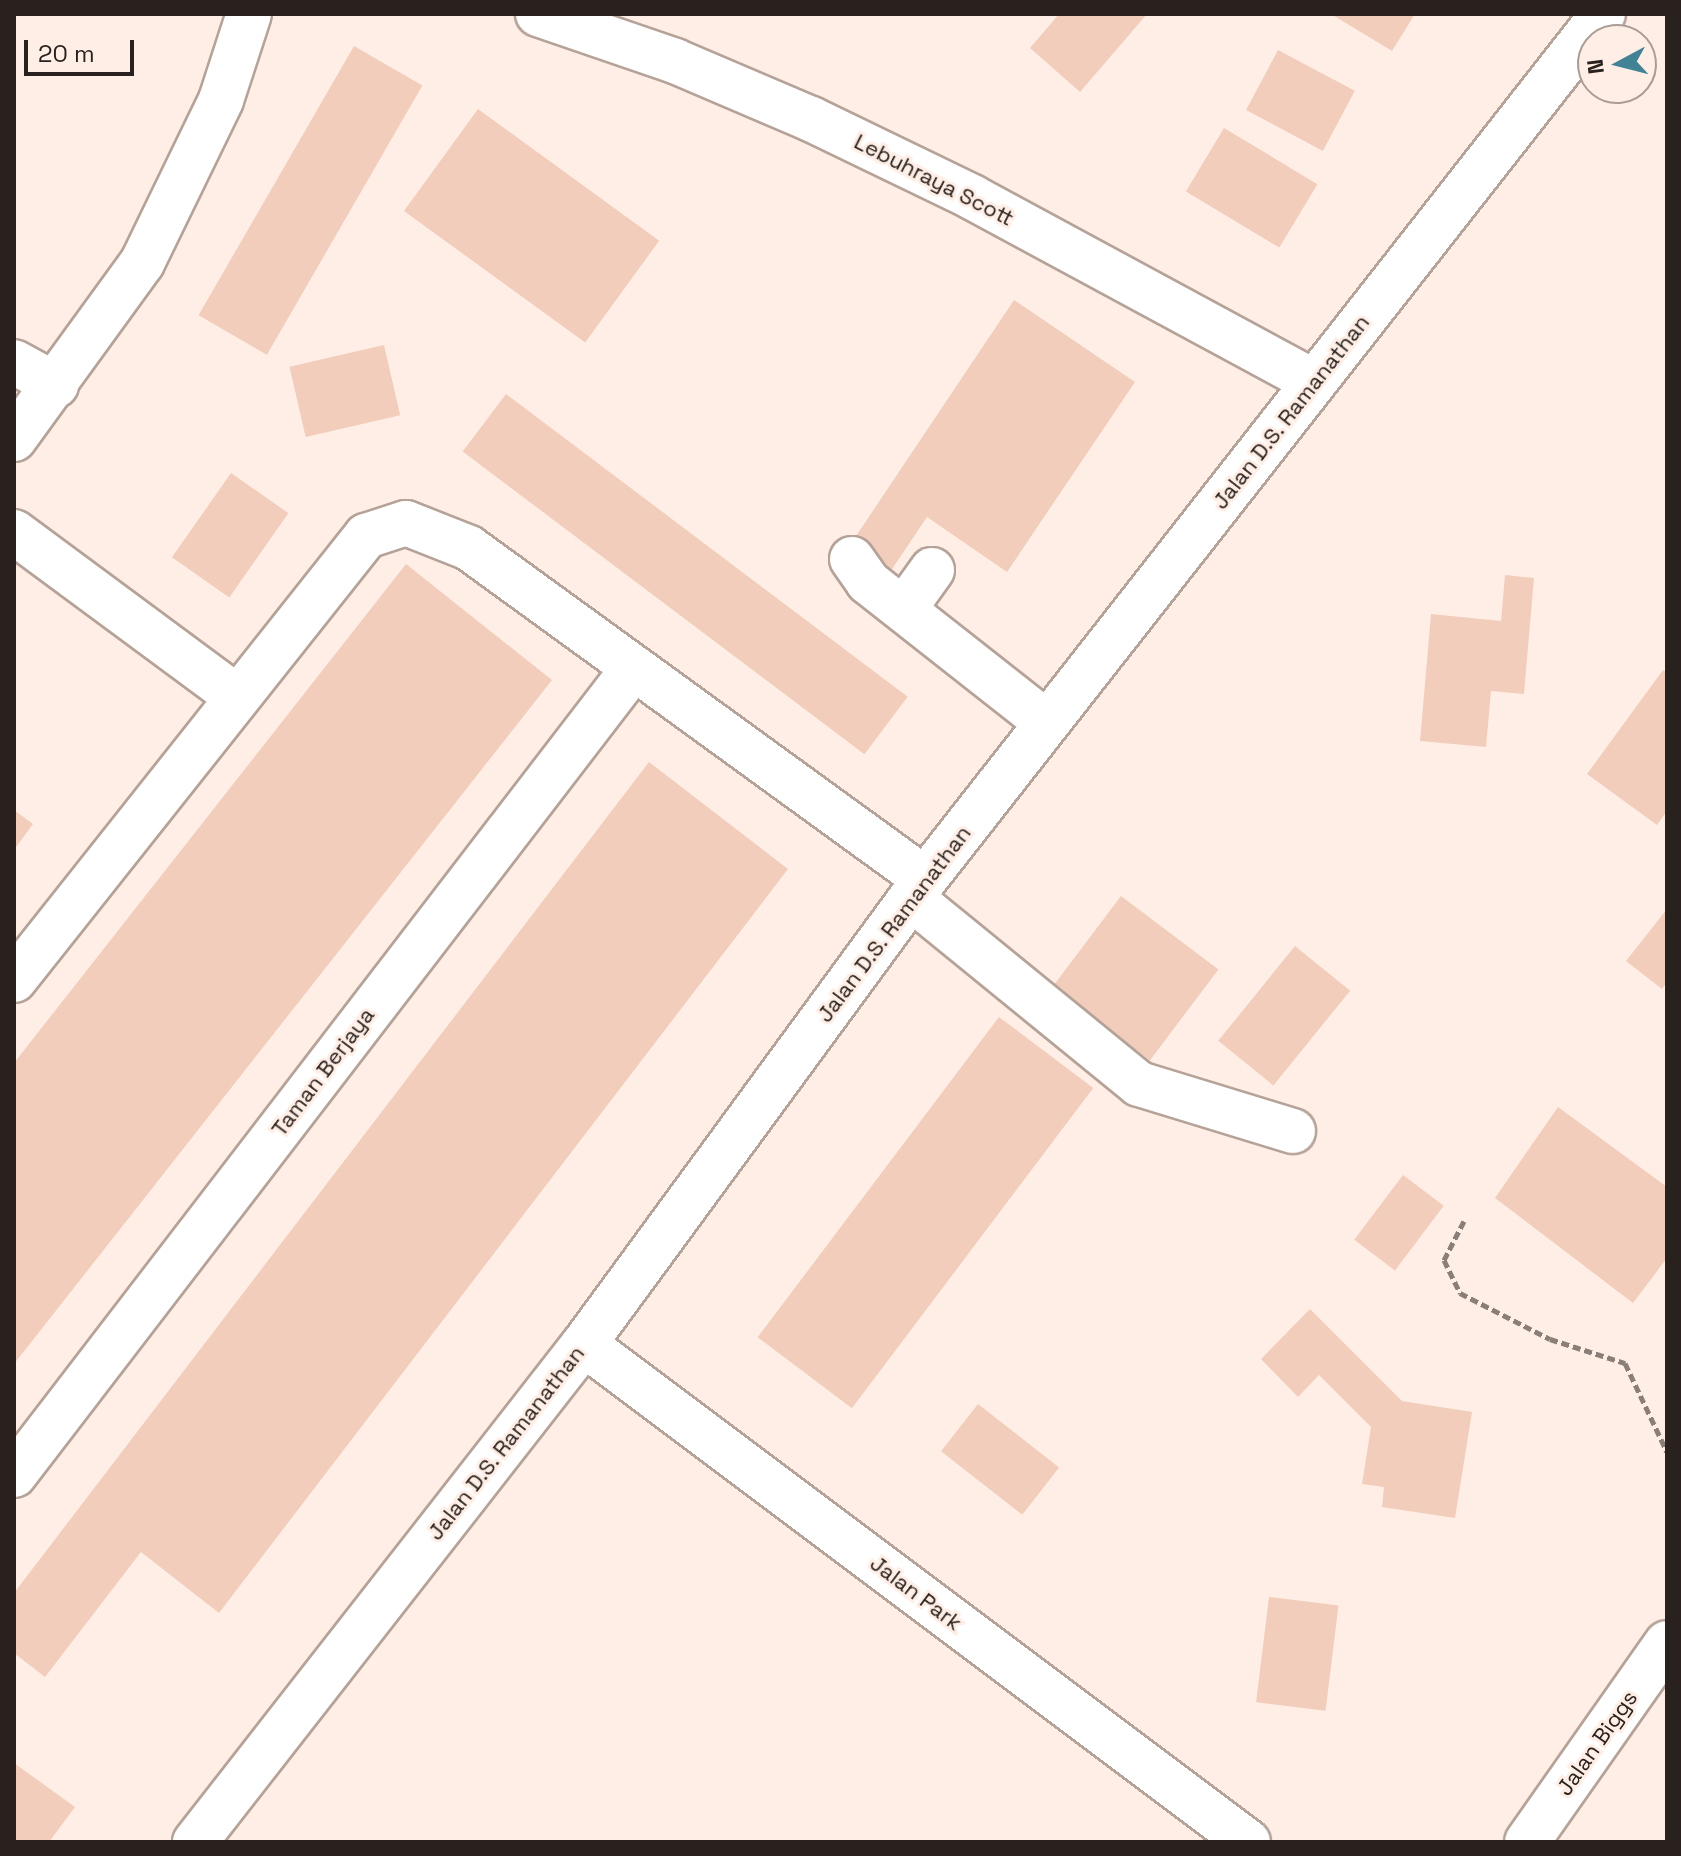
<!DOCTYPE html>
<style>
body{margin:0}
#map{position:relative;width:1681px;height:1856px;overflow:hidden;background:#ffeee6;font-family:"Space Grotesk",sans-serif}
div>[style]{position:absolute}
.building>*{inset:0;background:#f2cdbb;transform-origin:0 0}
.path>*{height:5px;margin-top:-2.5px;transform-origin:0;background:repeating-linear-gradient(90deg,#8a7e79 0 8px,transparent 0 12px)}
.roads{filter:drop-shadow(2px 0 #b5a298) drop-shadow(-2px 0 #b5a298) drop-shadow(0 2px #b5a298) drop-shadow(0 -2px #b5a298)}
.minor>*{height:44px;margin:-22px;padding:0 22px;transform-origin:22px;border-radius:22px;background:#fff}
span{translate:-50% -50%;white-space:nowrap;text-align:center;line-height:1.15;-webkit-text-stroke:6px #ffeee6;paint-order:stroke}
.street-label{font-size:22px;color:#28211d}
.frame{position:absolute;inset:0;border:16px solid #28211d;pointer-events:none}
.north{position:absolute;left:1577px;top:24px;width:80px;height:80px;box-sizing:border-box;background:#ffeee6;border:2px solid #a99c96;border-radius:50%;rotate:263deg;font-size:22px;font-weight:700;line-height:32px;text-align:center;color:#28211d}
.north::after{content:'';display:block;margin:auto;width:28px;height:36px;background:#418394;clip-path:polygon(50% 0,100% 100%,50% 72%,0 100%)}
.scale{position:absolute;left:24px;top:40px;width:110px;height:36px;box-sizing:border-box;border:4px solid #28211d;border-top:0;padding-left:10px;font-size:24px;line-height:28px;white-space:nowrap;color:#28211d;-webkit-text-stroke:6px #ffeee6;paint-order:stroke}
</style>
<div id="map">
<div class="building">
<i style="clip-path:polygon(1059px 14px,1147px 14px,1080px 92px,1030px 48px)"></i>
<i style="clip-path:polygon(1331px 14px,1415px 14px,1392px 51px)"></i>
<i style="left:354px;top:46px;width:79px;height:311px;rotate:30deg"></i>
<i style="left:1278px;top:50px;width:87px;height:68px;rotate:28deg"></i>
<i style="left:478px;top:109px;width:224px;height:126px;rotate:36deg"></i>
<i style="left:1224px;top:128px;width:109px;height:74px;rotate:31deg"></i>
<i style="clip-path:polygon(1014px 300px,1135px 382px,1007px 572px,927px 517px,888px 575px,848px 548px)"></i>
<i style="left:384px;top:345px;width:72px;height:97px;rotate:77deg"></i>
<i style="left:506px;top:394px;width:503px;height:72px;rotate:37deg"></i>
<i style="left:231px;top:473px;width:70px;height:103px;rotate:35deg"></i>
<i style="clip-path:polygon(406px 564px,552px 680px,14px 1364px,14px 1063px)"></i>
<i style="clip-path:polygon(1505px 575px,1534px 578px,1524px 694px,1491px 691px,1486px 747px,1420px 741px,1431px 614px,1501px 621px)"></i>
<i style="clip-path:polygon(1663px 670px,1667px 673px,1667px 811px,1657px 825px,1587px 774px)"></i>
<i style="clip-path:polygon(649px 762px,788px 869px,219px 1613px,141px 1552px,45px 1677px,14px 1653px,14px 1593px)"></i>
<i style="clip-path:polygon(14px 810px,33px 824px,14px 850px)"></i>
<i style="left:1121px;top:896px;width:122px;height:114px;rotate:37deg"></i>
<i style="clip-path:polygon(1667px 909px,1667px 982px,1662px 989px,1626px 961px)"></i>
<i style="left:1295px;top:946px;width:71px;height:122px;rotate:39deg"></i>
<i style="left:999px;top:1017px;width:118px;height:401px;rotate:37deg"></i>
<i style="clip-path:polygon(1558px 1107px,1667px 1187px,1667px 1258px,1633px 1303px,1495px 1198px)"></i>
<i style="left:1403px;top:1175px;width:51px;height:81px;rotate:37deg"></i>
<i style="clip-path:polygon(1310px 1309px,1402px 1401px,1472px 1412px,1455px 1518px,1382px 1507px,1384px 1487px,1362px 1484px,1371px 1427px,1319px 1375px,1298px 1397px,1261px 1359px)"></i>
<i style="left:978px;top:1404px;width:103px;height:60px;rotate:38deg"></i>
<i style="left:1269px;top:1597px;width:70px;height:106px;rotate:7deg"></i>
<i style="clip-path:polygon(14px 1763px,75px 1807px,49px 1842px,14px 1842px)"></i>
</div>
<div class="path">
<i style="left:1464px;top:1221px;width:44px;rotate:117.1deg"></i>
<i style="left:1444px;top:1260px;width:37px;rotate:64deg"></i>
<i style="left:1460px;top:1293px;width:101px;rotate:27.1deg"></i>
<i style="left:1550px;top:1339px;width:79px;rotate:17.7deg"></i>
<i style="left:1625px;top:1363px;width:98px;rotate:64.7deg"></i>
</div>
<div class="roads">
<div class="minor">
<i style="left:538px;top:14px;width:145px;rotate:18.9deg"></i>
<i style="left:675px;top:61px;width:148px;rotate:23.1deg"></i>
<i style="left:811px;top:119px;width:179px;rotate:25.8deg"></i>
<i style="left:972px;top:197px;width:389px;rotate:28.4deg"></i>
<i style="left:14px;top:362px;width:48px;rotate:28.7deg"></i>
<i style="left:14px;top:439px;width:218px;rotate:-54deg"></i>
<i style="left:142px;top:263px;width:181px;rotate:-64.1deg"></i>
<i style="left:221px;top:100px;width:90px;rotate:-72deg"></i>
<i style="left:14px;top:532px;width:276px;rotate:36.5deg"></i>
<i style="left:852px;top:559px;width:28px;rotate:55deg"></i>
<i style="left:868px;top:582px;width:228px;rotate:38.2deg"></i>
<i style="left:904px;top:609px;width:48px;rotate:-54.3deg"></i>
<i style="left:911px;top:898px;width:294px;rotate:39.2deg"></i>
<i style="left:1139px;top:1084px;width:161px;rotate:17deg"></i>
<i style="left:14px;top:980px;width:567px;rotate:-51.59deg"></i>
<i style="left:366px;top:536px;width:42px;rotate:-18deg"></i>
<i style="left:406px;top:523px;width:68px;rotate:21.6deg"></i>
<i style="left:469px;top:548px;width:563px;rotate:35.98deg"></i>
<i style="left:584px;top:1344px;width:830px;rotate:36.87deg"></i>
<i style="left:14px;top:1475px;width:1016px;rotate:-52.48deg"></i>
<i style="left:195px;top:1842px;width:632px;rotate:-52.01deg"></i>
<i style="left:584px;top:1344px;width:577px;rotate:-53.75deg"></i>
<i style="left:925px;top:879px;width:1099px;rotate:-51.91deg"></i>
<i style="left:1527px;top:1842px;width:243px;rotate:-54.9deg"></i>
</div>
</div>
<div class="street-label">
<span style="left:934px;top:180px;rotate:27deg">Lebuhraya Scott</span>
<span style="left:1291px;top:412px;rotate:-52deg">Jalan D.S. Ramanathan</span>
<span style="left:894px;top:924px;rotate:-53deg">Jalan D.S. Ramanathan</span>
<span style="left:323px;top:1072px;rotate:-53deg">Taman Berjaya</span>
<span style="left:506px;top:1443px;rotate:-52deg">Jalan D.S. Ramanathan</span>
<span style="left:916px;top:1593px;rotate:37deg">Jalan Park</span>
<span style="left:1597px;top:1743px;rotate:-55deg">Jalan Biggs</span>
</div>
<div class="frame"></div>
<div class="north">N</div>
<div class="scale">20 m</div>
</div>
